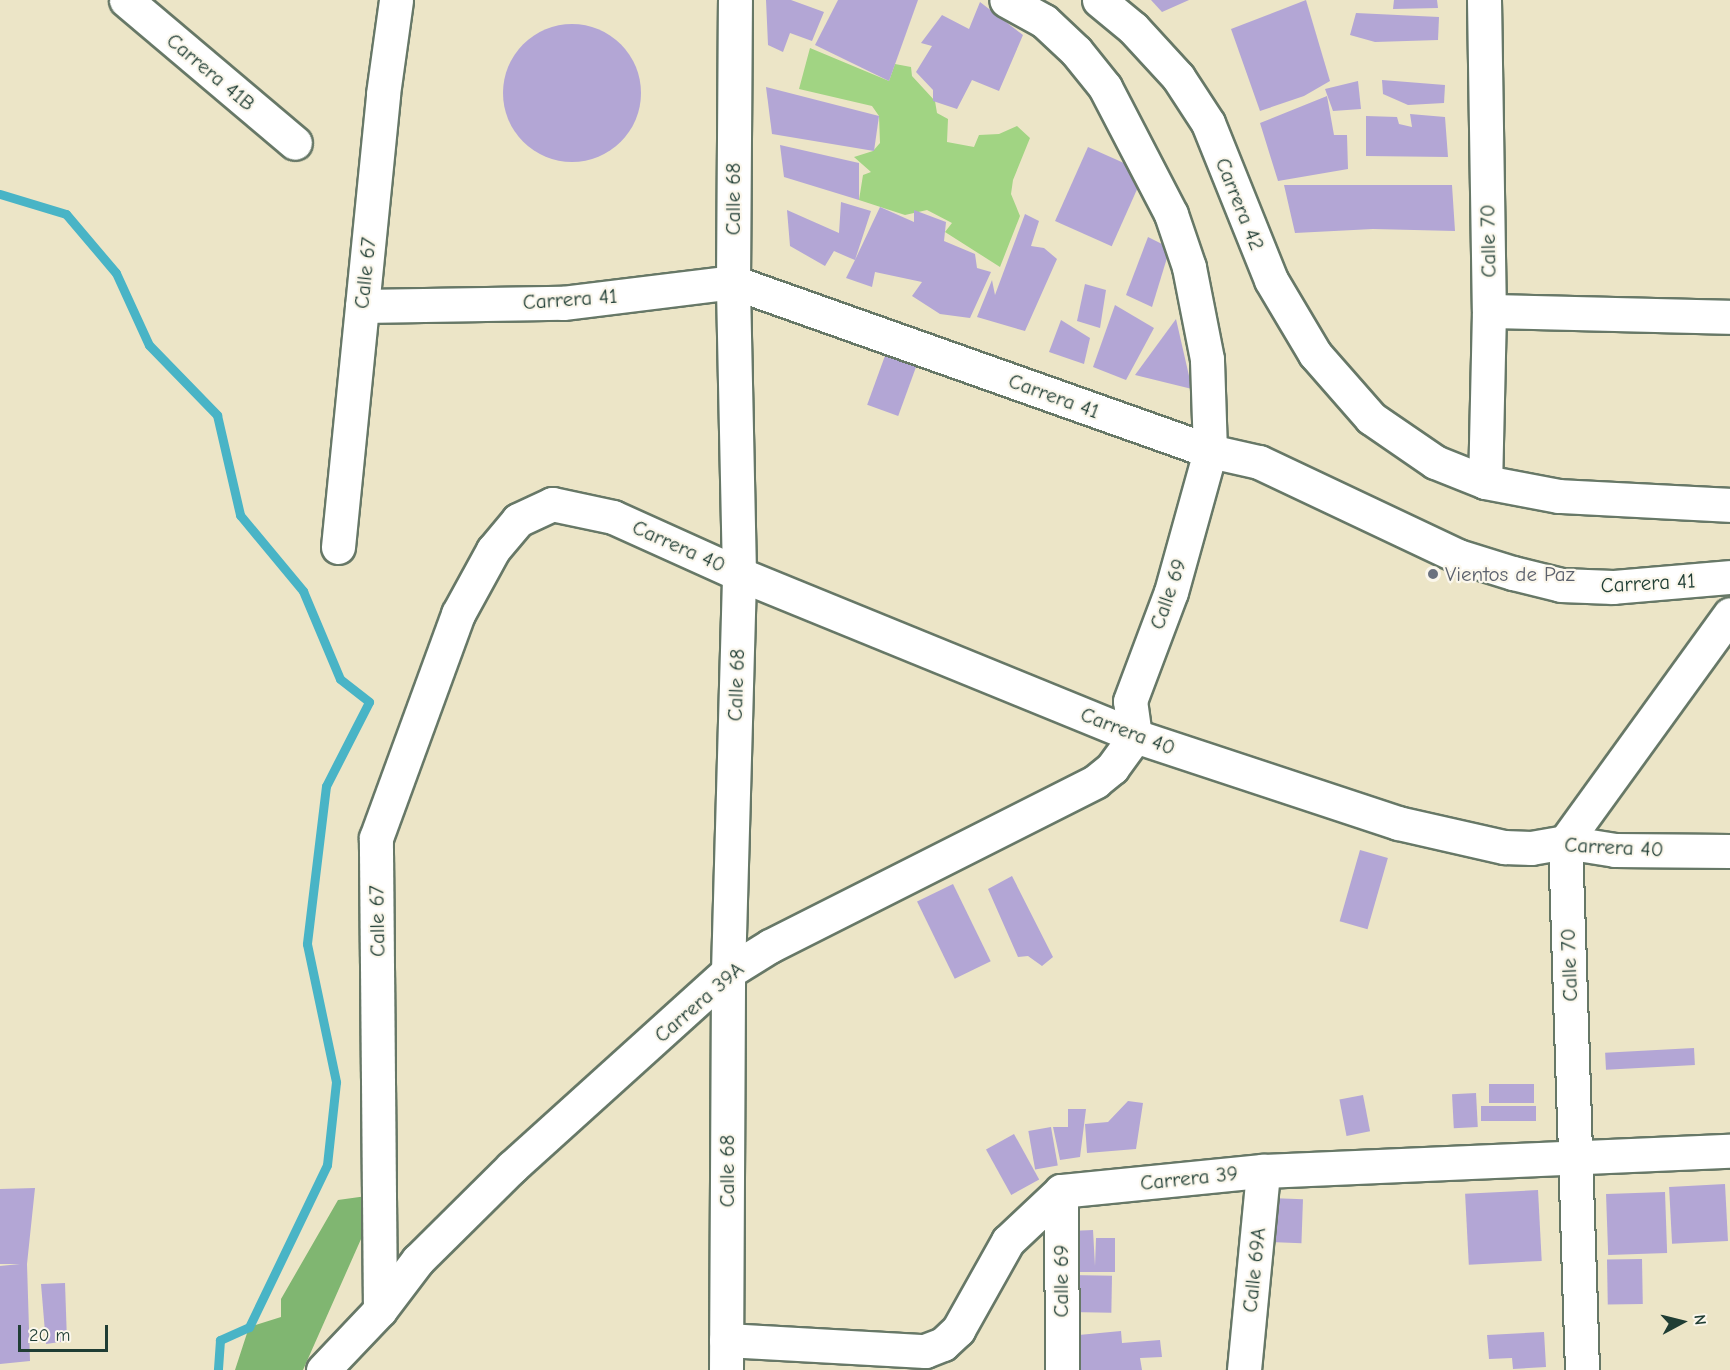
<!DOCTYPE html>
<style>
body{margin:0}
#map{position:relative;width:1730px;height:1370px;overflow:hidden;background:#ece5c7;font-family:"Comic Neue",sans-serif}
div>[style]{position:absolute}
.green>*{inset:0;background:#a1d483}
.forest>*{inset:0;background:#80b671}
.stream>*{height:9px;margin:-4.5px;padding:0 4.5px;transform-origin:4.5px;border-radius:4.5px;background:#49b4c6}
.building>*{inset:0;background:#b3a6d5;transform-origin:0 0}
.round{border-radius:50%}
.roads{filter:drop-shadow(2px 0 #677867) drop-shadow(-2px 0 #677867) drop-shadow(0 2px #677867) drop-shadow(0 -2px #677867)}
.street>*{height:33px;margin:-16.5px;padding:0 16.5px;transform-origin:16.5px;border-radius:16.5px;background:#fff}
.secondary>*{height:33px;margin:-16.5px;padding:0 16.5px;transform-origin:16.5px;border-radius:16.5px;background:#fff}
.dots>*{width:16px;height:16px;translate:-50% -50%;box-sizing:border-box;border:3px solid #fbf7ec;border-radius:50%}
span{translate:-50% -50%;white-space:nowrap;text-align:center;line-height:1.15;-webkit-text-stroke:4.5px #fbf7ec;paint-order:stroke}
.street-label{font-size:21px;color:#1f3d34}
.worship-label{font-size:21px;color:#5b616d}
.left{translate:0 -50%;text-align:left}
.north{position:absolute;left:1652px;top:1292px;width:60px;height:60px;-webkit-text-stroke:4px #fbf7ec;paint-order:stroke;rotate:83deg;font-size:16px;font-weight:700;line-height:24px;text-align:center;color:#1f3d34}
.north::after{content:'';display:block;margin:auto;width:21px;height:27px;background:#1f3d34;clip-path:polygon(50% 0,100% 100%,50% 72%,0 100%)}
.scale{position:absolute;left:18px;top:1325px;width:90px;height:27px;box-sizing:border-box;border:3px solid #1f3d34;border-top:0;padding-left:8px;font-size:18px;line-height:21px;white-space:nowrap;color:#1f3d34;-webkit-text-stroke:4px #fbf7ec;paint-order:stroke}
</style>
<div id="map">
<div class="green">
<i style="clip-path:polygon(810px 48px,889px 81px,895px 64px,911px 67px,912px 76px,935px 101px,937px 113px,948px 119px,947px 142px,974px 147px,979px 135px,999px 134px,1017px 126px,1030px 138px,1013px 180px,1011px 194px,1020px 216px,1000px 267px,945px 232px,952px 223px,927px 210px,905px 215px,859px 200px,863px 175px,871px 172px,854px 157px,873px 151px,880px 143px,879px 116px,872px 106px,799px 89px)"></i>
</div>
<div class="forest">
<i style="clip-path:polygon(381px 1194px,303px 1370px,235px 1370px,249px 1327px,281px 1317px,281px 1299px,338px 1200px)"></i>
</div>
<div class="stream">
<i style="left:0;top:194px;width:69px;rotate:16.9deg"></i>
<i style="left:66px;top:214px;width:77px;rotate:49.7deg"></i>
<i style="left:116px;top:273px;width:79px;rotate:65.4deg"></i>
<i style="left:149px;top:345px;width:98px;rotate:45.8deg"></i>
<i style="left:217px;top:415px;width:103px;rotate:77deg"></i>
<i style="left:240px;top:515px;width:99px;rotate:50.3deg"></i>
<i style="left:303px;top:591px;width:95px;rotate:67.2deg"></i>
<i style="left:340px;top:679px;width:37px;rotate:38deg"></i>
<i style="left:369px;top:702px;width:94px;rotate:117.1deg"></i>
<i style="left:326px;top:786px;width:159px;rotate:96.9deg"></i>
<i style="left:307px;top:944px;width:141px;rotate:78.1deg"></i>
<i style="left:336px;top:1082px;width:83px;rotate:96.2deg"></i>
<i style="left:327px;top:1165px;width:180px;rotate:115.7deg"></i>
<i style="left:249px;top:1327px;width:32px;rotate:156deg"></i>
<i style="left:220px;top:1340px;width:30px;rotate:94deg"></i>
</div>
<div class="building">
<i style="clip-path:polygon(766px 0,791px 0,824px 12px,812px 41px,790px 33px,783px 52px,768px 45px)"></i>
<i style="clip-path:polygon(838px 0,918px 0,889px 81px,815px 45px)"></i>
<i style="clip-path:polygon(1151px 0,1189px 0,1162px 12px)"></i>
<i style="clip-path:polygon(1306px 0,1330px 81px,1304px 96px,1260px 111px,1231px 29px)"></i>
<i style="clip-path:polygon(1394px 0,1437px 0,1438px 8px,1393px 9px)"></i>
<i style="clip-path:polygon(980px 2px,1023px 35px,999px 91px,972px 80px,957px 109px,933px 101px,933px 90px,916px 72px,932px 46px,921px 43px,942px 15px,969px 29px)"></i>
<i style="clip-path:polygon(1356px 13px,1439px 17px,1438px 40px,1375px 42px,1350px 35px)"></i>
<i class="round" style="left:503px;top:24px;width:138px;height:138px"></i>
<i style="clip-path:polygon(1382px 80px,1445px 85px,1444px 103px,1408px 105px,1383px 94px)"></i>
<i style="clip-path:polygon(1358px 81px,1361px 109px,1333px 111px,1325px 89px)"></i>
<i style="clip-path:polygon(766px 87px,879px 116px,874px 151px,772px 134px)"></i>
<i style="clip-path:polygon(1327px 96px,1334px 135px,1347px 135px,1348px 169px,1278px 181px,1260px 123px)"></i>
<i style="clip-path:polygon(1410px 114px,1445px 117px,1448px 157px,1366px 156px,1366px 116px,1397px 117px,1399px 124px,1412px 127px)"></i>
<i style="clip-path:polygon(780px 145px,859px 163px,859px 200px,784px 177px)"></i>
<i style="left:1088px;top:147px;width:62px;height:81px;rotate:24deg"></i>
<i style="clip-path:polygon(1284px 185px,1452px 185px,1455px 231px,1373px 229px,1295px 233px)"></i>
<i style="clip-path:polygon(841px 202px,871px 211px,855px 260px,880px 207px,914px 222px,914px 210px,946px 222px,944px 241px,975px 254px,977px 268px,991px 272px,970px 318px,940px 314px,912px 296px,922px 282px,875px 272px,872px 287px,846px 278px,855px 260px,850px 258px,834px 251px,825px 266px,790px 246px,787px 210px,839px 233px)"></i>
<i style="clip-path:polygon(1025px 214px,1039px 221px,1031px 246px,1044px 248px,1057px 259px,1025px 331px,977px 317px,992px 280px,995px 295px)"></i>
<i style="clip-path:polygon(1148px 237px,1170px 248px,1152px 307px,1126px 295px)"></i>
<i style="clip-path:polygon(1085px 284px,1106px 290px,1100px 328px,1077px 321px)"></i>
<i style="clip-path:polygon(1115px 305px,1154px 328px,1126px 380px,1093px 367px)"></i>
<i style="clip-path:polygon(1176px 319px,1192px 389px,1135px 375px)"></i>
<i style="clip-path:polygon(1061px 320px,1090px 338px,1084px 364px,1049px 352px)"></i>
<i style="left:886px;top:353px;width:33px;height:55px;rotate:20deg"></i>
<i style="left:1360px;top:850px;width:29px;height:74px;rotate:16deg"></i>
<i style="clip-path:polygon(1012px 876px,1053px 957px,1042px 966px,1028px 956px,1018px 957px,988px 889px)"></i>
<i style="left:953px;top:884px;width:86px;height:40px;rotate:64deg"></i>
<i style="left:1694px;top:1048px;width:17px;height:89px;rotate:87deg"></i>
<i style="left:1489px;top:1084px;width:45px;height:19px"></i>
<i style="left:1476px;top:1093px;width:34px;height:24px;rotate:87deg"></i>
<i style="left:1363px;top:1095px;width:37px;height:24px;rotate:79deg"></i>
<i style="clip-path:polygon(1128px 1101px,1143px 1103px,1136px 1149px,1087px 1153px,1085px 1124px,1108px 1122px)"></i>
<i style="left:1481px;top:1106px;width:55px;height:15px"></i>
<i style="clip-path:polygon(1068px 1109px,1086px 1109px,1080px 1157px,1060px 1160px,1053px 1127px,1068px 1127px)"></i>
<i style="left:1051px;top:1127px;width:39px;height:23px;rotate:80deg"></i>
<i style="left:1014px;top:1134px;width:52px;height:32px;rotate:61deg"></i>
<i style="left:1725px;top:1184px;width:57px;height:56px;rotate:87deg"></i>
<i style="clip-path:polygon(35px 1188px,27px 1264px,30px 1361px,0 1364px,0 1266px,20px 1264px,0 1264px,0 1189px)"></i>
<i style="left:1538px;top:1190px;width:71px;height:73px;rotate:87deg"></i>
<i style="left:1665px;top:1192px;width:61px;height:59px;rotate:88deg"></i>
<i style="left:1269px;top:1198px;width:34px;height:44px;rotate:2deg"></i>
<i style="clip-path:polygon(1093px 1230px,1095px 1266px,1096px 1238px,1115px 1238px,1115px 1272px,1072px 1272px,1070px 1231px)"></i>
<i style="left:1642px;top:1259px;width:45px;height:35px;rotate:89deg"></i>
<i style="left:1070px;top:1275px;width:42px;height:37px;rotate:1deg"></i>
<i style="clip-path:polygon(65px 1283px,67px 1341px,46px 1344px,41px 1284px)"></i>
<i style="clip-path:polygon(1121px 1331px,1122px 1343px,1160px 1340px,1162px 1357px,1140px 1358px,1142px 1370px,1069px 1370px,1068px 1336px)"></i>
<i style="clip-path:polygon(1544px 1332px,1546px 1367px,1513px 1369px,1512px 1358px,1489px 1359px,1487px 1335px)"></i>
</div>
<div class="roads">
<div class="street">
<i style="left:126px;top:0;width:221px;rotate:40.2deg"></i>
<i style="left:1484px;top:0;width:311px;rotate:89.1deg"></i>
<i style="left:1489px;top:311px;width:171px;rotate:91.3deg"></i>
<i style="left:362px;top:306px;width:201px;rotate:-0.9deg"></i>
<i style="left:563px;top:303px;width:171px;rotate:-7deg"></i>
<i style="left:733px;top:282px;width:506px;rotate:19.51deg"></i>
<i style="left:1210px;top:451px;width:50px;rotate:12.7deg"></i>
<i style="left:1259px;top:462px;width:220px;rotate:25.3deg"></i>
<i style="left:1458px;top:556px;width:58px;rotate:17.2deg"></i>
<i style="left:1513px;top:573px;width:49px;rotate:14deg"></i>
<i style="left:1561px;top:585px;width:52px;rotate:2.2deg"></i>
<i style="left:1613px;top:587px;width:117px;rotate:-4.9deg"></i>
<i style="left:1489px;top:311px;width:241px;rotate:1.4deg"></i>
<i style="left:338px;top:547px;width:455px;rotate:-84.3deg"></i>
<i style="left:383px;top:94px;width:95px;rotate:-82.1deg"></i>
<i style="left:1061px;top:1191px;width:179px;rotate:89.7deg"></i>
<i style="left:380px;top:1310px;width:472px;rotate:-90.5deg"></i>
<i style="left:376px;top:838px;width:239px;rotate:-69.9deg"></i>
<i style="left:458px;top:614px;width:73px;rotate:-61.3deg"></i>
<i style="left:493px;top:550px;width:39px;rotate:-50deg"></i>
<i style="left:518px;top:520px;width:38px;rotate:-25deg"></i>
<i style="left:552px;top:504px;width:62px;rotate:12deg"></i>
<i style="left:613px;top:517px;width:138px;rotate:24.3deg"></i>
<i style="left:739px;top:574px;width:428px;rotate:22.2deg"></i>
<i style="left:1135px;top:736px;width:277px;rotate:18.3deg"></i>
<i style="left:1398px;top:823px;width:109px;rotate:12.8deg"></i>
<i style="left:1504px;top:847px;width:27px;rotate:2deg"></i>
<i style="left:1531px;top:848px;width:35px;rotate:-10deg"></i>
<i style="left:1565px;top:842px;width:51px;rotate:9.1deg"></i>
<i style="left:1615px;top:850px;width:115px;rotate:0.5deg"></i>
<i style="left:726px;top:1340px;width:199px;rotate:3.2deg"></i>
<i style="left:925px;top:1351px;width:19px;rotate:-21deg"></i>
<i style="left:943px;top:1344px;width:21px;rotate:-43deg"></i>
<i style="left:958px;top:1330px;width:102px;rotate:-60.7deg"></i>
<i style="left:1008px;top:1241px;width:73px;rotate:-43.3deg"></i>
<i style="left:1061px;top:1191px;width:203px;rotate:-5.7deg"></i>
<i style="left:1263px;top:1171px;width:467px;rotate:-2.5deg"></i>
<i style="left:323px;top:1370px;width:83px;rotate:-46.5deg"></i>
<i style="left:380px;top:1310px;width:63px;rotate:-52.8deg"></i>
<i style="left:418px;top:1260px;width:132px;rotate:-44.7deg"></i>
<i style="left:512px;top:1167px;width:291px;rotate:-42.1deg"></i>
<i style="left:728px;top:972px;width:49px;rotate:-31.8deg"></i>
<i style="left:770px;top:946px;width:365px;rotate:-26.8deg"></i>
<i style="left:1096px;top:781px;width:21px;rotate:-39deg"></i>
<i style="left:1112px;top:768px;width:39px;rotate:-54deg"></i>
<i style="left:1135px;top:736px;width:35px;rotate:-98deg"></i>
<i style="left:1130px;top:701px;width:116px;rotate:-69.4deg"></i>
<i style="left:1171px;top:592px;width:146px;rotate:-74.5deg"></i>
<i style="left:1210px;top:451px;width:92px;rotate:-91.9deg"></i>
<i style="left:1207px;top:359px;width:94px;rotate:-101.1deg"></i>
<i style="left:1189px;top:267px;width:56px;rotate:-108.8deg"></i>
<i style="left:1171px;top:214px;width:143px;rotate:-117.5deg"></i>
<i style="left:1105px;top:87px;width:46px;rotate:-128.9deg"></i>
<i style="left:1076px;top:51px;width:44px;rotate:-136.8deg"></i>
<i style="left:1044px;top:21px;width:43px;rotate:-151.1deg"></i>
<i style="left:1244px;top:1370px;width:200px;rotate:-84.5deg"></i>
<i style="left:1582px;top:1370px;width:528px;rotate:-91.84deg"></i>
<i style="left:1565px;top:842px;width:281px;rotate:-54.1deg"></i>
</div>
<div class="secondary">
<i style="left:1099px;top:0;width:44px;rotate:39.5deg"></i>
<i style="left:1133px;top:28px;width:67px;rotate:47.4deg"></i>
<i style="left:1178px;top:77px;width:55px;rotate:56.9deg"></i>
<i style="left:1208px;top:123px;width:169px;rotate:68.1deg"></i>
<i style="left:1271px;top:280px;width:86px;rotate:59.3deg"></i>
<i style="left:1315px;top:354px;width:85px;rotate:48.8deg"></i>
<i style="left:1371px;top:418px;width:78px;rotate:34.5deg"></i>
<i style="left:1435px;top:462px;width:54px;rotate:21.8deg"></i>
<i style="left:1485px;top:482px;width:75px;rotate:10.7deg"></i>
<i style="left:1559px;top:496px;width:171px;rotate:3deg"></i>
<i style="left:726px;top:1370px;width:398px;rotate:-89.7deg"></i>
<i style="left:728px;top:972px;width:398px;rotate:-88.4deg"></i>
<i style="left:739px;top:574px;width:292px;rotate:-91.2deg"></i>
<i style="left:733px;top:282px;width:282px;rotate:-89.6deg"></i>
</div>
</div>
<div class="dots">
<i style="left:1433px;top:574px;background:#6b7280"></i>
</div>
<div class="street-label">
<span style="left:211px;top:72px;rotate:40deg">Carrera 41B</span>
<span style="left:733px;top:199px;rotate:-90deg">Calle 68</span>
<span style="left:1240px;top:204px;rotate:68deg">Carrera 42</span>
<span style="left:1488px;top:241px;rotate:-91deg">Calle 70</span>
<span style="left:365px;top:273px;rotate:-84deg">Calle 67</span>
<span style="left:570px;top:299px;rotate:-4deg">Carrera 41</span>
<span style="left:1054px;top:396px;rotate:20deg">Carrera 41</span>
<span style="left:679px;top:546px;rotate:24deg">Carrera 40</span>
<span style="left:1648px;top:583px;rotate:-3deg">Carrera 41</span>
<span style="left:1168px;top:594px;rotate:-71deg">Calle 69</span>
<span style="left:736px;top:685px;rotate:-88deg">Calle 68</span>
<span style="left:1128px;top:731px;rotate:21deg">Carrera 40</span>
<span style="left:1614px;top:847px;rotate:3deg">Carrera 40</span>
<span style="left:377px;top:921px;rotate:-91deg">Calle 67</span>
<span style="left:1569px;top:965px;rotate:-92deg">Calle 70</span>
<span style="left:699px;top:1002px;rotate:-41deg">Carrera 39A</span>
<span style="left:727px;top:1171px;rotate:-90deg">Calle 68</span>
<span style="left:1189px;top:1178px;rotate:-6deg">Carrera 39</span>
<span style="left:1254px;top:1270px;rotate:-84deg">Calle 69A</span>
<span style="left:1061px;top:1281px;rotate:-90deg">Calle 69</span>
</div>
<div class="worship-label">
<span class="left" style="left:1445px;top:574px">Vientos de Paz</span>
</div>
<div class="north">N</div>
<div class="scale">20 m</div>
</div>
